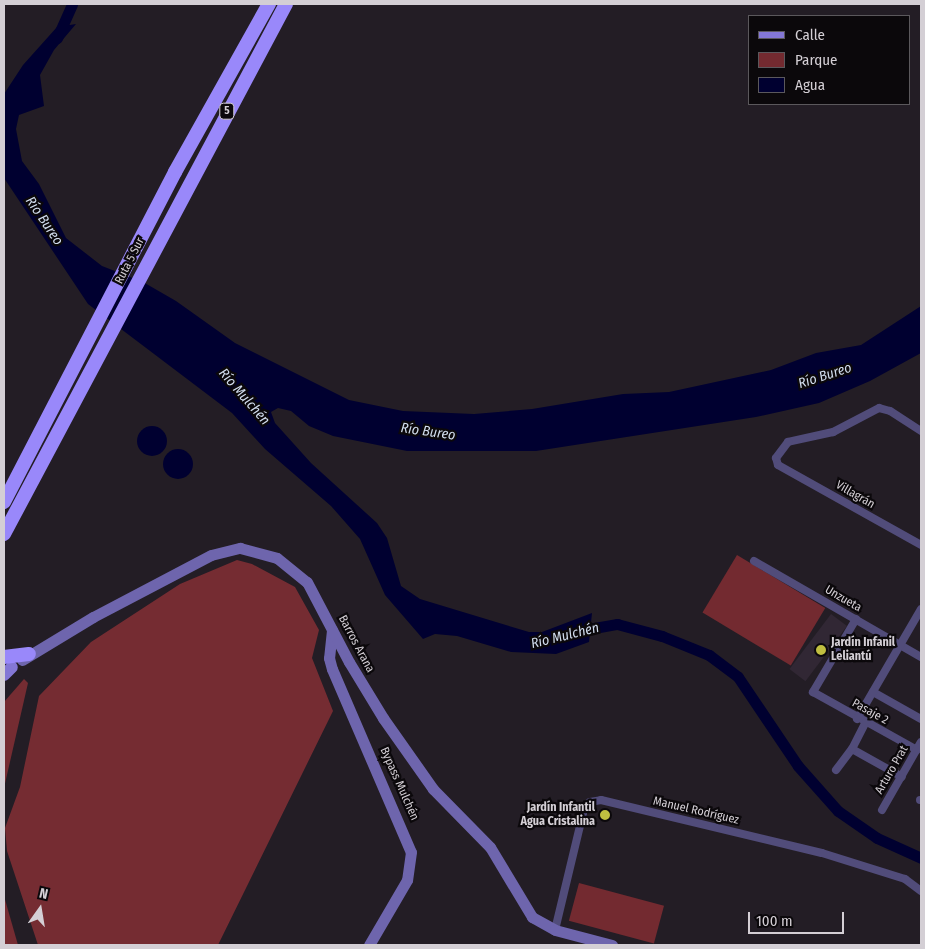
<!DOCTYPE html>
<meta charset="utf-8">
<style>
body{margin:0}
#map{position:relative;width:925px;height:949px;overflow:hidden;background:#231d25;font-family:"Fira Sans Condensed",sans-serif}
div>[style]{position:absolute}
.built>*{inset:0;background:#312734;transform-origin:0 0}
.green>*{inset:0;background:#732a30;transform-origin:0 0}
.forest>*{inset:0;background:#752c32}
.water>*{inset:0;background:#000030}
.round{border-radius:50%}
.river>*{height:11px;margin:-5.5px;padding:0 5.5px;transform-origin:5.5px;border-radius:5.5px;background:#000030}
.street>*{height:8px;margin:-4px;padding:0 4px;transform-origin:4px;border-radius:4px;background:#514c7a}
.secondary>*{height:11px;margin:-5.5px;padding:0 5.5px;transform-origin:5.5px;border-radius:5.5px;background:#6e65ad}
.primary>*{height:12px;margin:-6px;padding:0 6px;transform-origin:6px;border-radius:6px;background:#8477d5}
.highway>*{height:14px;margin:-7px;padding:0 7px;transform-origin:7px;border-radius:7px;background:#9988fa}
.dots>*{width:14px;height:14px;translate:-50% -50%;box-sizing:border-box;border:2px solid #0b080b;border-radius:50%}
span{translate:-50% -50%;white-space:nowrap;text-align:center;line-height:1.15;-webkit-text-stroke:4.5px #0b080b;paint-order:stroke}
.shield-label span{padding:1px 4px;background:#0b080b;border:1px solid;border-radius:4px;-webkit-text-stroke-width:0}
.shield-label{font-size:11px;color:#d4cfd5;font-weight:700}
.street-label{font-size:12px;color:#d4cfd5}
.poi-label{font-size:12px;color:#d4cfd5;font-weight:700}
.left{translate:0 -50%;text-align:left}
.right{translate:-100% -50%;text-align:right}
.water-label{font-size:14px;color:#d2ddee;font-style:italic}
.frame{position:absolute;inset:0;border:5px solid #d4cfd5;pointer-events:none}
.legend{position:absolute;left:748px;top:15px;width:162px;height:90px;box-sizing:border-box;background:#0b080b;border:1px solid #5b585c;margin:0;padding:6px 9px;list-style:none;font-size:15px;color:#d4cfd5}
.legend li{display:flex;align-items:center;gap:10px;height:25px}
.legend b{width:25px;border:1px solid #5b585c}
.north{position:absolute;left:15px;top:884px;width:50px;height:50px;-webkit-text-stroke:4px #0b080b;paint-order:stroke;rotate:13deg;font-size:14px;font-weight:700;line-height:20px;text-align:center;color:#d4cfd5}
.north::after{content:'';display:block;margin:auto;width:18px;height:22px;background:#d4cfd5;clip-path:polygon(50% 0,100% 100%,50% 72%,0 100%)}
.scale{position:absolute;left:748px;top:912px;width:96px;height:22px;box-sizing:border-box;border:2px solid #d4cfd5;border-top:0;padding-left:6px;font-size:15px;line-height:18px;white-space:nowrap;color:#d4cfd5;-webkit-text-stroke:4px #0b080b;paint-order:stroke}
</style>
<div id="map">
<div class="built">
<i style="left:831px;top:614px;width:20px;height:69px;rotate:37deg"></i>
</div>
<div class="green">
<i style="left:737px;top:555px;width:103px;height:67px;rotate:31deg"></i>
<i style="left:579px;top:883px;width:88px;height:39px;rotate:15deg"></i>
</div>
<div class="forest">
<i style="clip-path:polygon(237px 560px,252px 564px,295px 587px,319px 630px,312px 658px,333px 711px,218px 945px,38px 945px,7px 851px,5px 828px,20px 787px,39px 696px,91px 642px,180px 584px)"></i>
<i style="clip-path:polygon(24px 679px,28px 683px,4px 788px,4px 702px)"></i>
<i style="clip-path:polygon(4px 896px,18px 945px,4px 945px)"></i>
</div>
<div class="water">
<i style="clip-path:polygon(76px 24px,54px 50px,40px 75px,44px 106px,19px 115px,16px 129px,22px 161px,39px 184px,66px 238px,102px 266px,143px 282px,176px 301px,235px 343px,349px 400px,403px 411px,474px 414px,532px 409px,623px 394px,669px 392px,771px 370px,816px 353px,861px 345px,921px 306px,921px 353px,870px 381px,819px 403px,756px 417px,536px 451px,407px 451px,333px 436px,309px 426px,291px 411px,278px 408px,271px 412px,275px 423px,311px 463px,377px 523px,387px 538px,401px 586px,420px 599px,529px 632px,542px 632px,592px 613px,589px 642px,556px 654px,511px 652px,457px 636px,435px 634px,423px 639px,385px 595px,360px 539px,331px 506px,265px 449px,232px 413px,88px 304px,4px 178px,4px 94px,23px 65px,57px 27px)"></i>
<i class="round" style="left:137px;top:426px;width:30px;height:30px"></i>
<i class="round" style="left:163px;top:449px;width:30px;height:30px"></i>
</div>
<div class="river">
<i style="left:57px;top:38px;width:37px;rotate:-66deg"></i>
<i style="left:577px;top:631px;width:41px;rotate:-9.9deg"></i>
<i style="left:617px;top:624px;width:47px;rotate:14.9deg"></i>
<i style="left:662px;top:636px;width:51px;rotate:22deg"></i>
<i style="left:709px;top:655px;width:36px;rotate:37deg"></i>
<i style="left:738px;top:677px;width:107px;rotate:56deg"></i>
<i style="left:798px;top:766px;width:60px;rotate:48.4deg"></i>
<i style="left:838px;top:811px;width:47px;rotate:34.7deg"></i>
<i style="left:877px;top:838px;width:48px;rotate:24.4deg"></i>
</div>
<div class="street">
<i style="left:921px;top:431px;width:37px;rotate:-147deg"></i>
<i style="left:890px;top:411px;width:11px;rotate:-165deg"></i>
<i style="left:879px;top:408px;width:52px;rotate:152.4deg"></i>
<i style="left:833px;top:432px;width:46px;rotate:167.5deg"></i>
<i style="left:788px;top:442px;width:20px;rotate:127deg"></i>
<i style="left:776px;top:458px;width:7px;rotate:74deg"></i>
<i style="left:778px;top:465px;width:164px;rotate:29.2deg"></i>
<i style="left:754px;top:561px;width:193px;rotate:29.9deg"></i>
<i style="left:856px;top:619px;width:85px;rotate:120.5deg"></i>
<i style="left:813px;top:692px;width:119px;rotate:29.1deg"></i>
<i style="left:873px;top:692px;width:55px;rotate:29.4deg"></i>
<i style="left:857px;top:719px;width:127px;rotate:-59.8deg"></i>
<i style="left:852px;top:749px;width:57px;rotate:29.2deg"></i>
<i style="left:836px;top:770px;width:26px;rotate:-53deg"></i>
<i style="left:852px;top:749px;width:29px;rotate:-63deg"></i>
<i style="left:920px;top:800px;width:1px"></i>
<i style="left:882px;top:810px;width:78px;rotate:-60.2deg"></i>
<i style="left:555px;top:930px;width:124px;rotate:-76.5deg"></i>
<i style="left:584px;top:809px;width:9px;rotate:-49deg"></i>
<i style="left:590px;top:802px;width:11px;rotate:-10deg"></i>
<i style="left:601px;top:800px;width:227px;rotate:13.5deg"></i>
<i style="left:822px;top:853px;width:87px;rotate:17.4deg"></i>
<i style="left:905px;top:879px;width:20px;rotate:37deg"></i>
</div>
<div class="secondary">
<i style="left:332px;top:630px;width:28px;rotate:96deg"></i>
<i style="left:329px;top:658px;width:11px;rotate:75deg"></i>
<i style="left:332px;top:669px;width:199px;rotate:66.7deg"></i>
<i style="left:411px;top:852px;width:28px;rotate:98deg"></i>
<i style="left:407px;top:880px;width:75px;rotate:120.3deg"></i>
<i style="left:22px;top:660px;width:83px;rotate:-31.2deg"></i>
<i style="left:93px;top:617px;width:133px;rotate:-27.7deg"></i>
<i style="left:211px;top:555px;width:30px;rotate:-14deg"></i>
<i style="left:240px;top:548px;width:38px;rotate:15deg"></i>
<i style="left:277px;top:558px;width:38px;rotate:39deg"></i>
<i style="left:307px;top:582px;width:90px;rotate:62.3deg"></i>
<i style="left:349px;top:662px;width:66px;rotate:58.7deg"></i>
<i style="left:383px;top:718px;width:87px;rotate:54.8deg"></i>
<i style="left:433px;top:789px;width:81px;rotate:45.5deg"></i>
<i style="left:490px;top:847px;width:82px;rotate:59deg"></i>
<i style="left:532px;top:917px;width:26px;rotate:29deg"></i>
<i style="left:555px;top:930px;width:59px;rotate:14.7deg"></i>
</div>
<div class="primary">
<i style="left:4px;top:675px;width:11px;rotate:-45deg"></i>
</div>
<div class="highway">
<i style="left:4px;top:502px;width:372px;rotate:-62.6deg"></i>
<i style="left:175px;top:172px;width:193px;rotate:-60.8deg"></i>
<i style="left:4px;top:534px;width:600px;rotate:-61.98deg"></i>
<i style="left:4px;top:657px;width:25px;rotate:-7deg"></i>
</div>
<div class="dots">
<i style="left:821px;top:650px;background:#c0be40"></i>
<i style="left:605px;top:815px;background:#c0be40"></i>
</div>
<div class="shield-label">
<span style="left:227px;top:111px">5</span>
</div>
<div class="street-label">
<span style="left:130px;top:261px;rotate:-63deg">Ruta 5 Sur</span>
<span style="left:855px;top:495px;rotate:30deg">Villagrán</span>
<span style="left:843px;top:599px;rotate:30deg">Unzueta</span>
<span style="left:356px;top:644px;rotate:62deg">Barros Arana</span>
<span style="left:870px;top:712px;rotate:29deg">Pasaje 2</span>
<span style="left:892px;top:770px;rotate:-60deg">Arturo Prat</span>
<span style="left:399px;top:784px;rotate:66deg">Bypass Mulchén</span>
<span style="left:696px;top:811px;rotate:13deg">Manuel Rodríguez</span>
</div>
<div class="poi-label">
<span class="left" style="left:831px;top:650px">Jardín Infanil<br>Leliantú</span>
<span class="right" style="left:595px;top:815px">Jardín Infantil<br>Agua Cristalina</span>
</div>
<div class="water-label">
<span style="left:44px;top:221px;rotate:56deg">Río Bureo</span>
<span style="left:825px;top:376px;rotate:-18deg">Río Bureo</span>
<span style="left:244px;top:397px;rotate:49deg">Río Mulchén</span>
<span style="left:428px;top:432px;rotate:8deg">Río Bureo</span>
<span style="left:565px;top:636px;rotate:-14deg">Río Mulchén</span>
</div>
<div class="frame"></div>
<ul class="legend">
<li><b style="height:6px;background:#8477d5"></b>Calle</li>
<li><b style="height:14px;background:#732a30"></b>Parque</li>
<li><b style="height:14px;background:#000030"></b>Agua</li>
</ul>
<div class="north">N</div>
<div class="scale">100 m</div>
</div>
